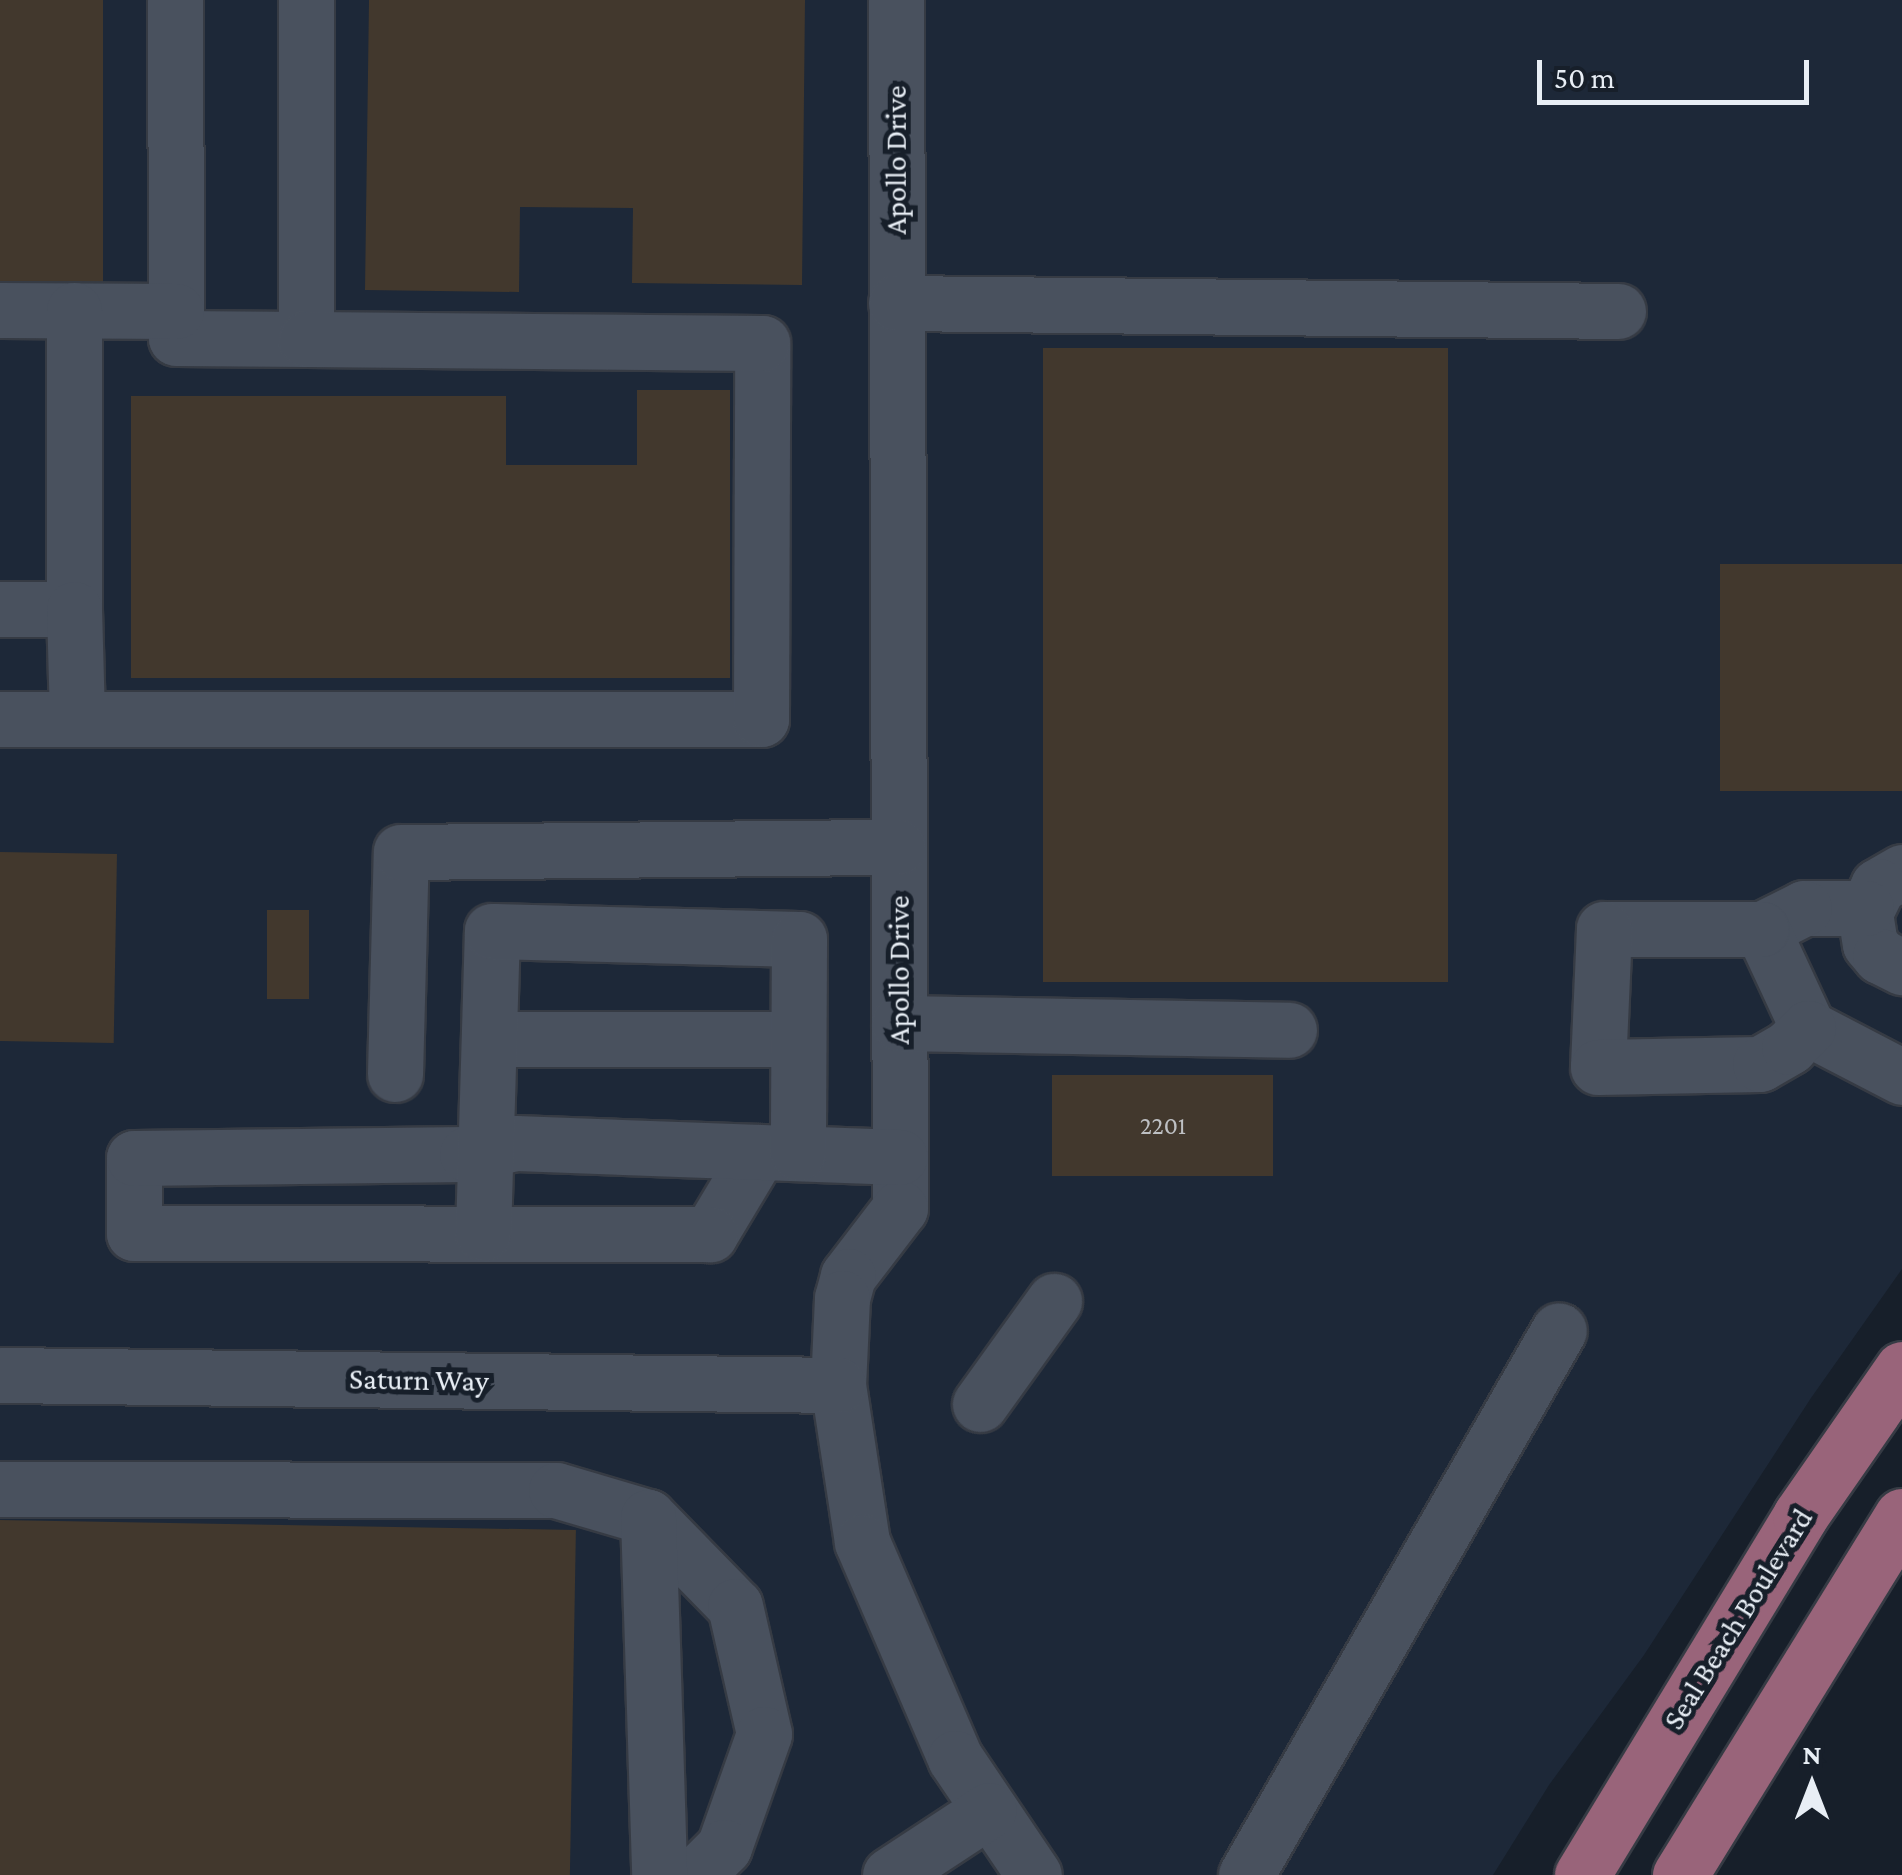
<!DOCTYPE html>
<style>
body{margin:0}
#map{position:relative;width:1902px;height:1875px;overflow:hidden;background:#171f2a;font-family:"Crimson Pro",serif}
div>[style]{position:absolute}
.built>*{inset:0;background:#1d2838}
.building>*{inset:0;background:#42382d;transform-origin:0 0}
.roads{filter:drop-shadow(2px 0 #363b44) drop-shadow(-2px 0 #363b44) drop-shadow(0 2px #363b44) drop-shadow(0 -2px #363b44)}
.minor>*{height:55px;margin:-27.5px;padding:0 27.5px;transform-origin:27.5px;border-radius:27.5px;background:#49515e}
.major>*{height:55px;margin:-27.5px;padding:0 27.5px;transform-origin:27.5px;border-radius:27.5px;background:#99647a}
span{translate:-50% -50%;white-space:nowrap;text-align:center;line-height:1.15;-webkit-text-stroke:10px #171f2a;paint-order:stroke}
.number-label{font-size:25px;color:#bec0c3}
.number-label span{-webkit-text-stroke-width:0}
.street-label{font-size:30px;color:#e8eef5}
.north{position:absolute;left:1762px;top:1735px;width:100px;height:100px;-webkit-text-stroke:8px #171f2a;paint-order:stroke;rotate:0deg;font-size:28px;font-weight:700;line-height:40px;text-align:center;color:#e8eef5}
.north::after{content:'';display:block;margin:auto;width:35px;height:45px;background:#e8eef5;clip-path:polygon(50% 0,100% 100%,50% 72%,0 100%)}
.scale{position:absolute;left:1537px;top:60px;width:272px;height:45px;box-sizing:border-box;border:5px solid #e8eef5;border-top:0;padding-left:12px;font-size:30px;line-height:35px;white-space:nowrap;color:#e8eef5;-webkit-text-stroke:8px #171f2a;paint-order:stroke}
</style>
<div id="map">
<div class="built">
<i style="clip-path:polygon(0 0,1902px 0,1902px 1269px,1811px 1398px,1644px 1655px,1549px 1785px,1493px 1875px,0 1875px)"></i>
</div>
<div class="building">
<i style="left:0;top:0;width:103px;height:287px"></i>
<i style="clip-path:polygon(369px 0,805px 0,802px 285px,632px 283px,633px 208px,520px 207px,519px 292px,365px 290px)"></i>
<i style="left:1448px;top:348px;width:634px;height:405px;rotate:90deg"></i>
<i style="clip-path:polygon(637px 390px,730px 390px,730px 678px,131px 678px,131px 396px,506px 396px,506px 465px,637px 465px)"></i>
<i style="left:1720px;top:564px;width:182px;height:227px"></i>
<i style="left:0;top:852px;width:117px;height:189px;rotate:1deg"></i>
<i style="left:267px;top:910px;width:42px;height:89px"></i>
<i style="left:1052px;top:1075px;width:221px;height:101px"></i>
<i style="left:0;top:1520px;width:576px;height:355px;rotate:1deg"></i>
</div>
<div class="roads">
<div class="minor">
<i style="left:175px;top:0;width:338px;rotate:89.8deg"></i>
<i style="left:176px;top:338px;width:130px;rotate:0.4deg"></i>
<i style="left:306px;top:339px;width:339px;rotate:-90deg"></i>
<i style="left:896px;top:0;width:1208px;rotate:89.81deg"></i>
<i style="left:900px;top:1208px;width:86px;rotate:127.4deg"></i>
<i style="left:848px;top:1276px;width:23px;rotate:105deg"></i>
<i style="left:842px;top:1298px;width:87px;rotate:92.6deg"></i>
<i style="left:838px;top:1385px;width:159px;rotate:81.3deg"></i>
<i style="left:862px;top:1542px;width:235px;rotate:66.7deg"></i>
<i style="left:955px;top:1758px;width:141px;rotate:56deg"></i>
<i style="left:896px;top:303px;width:722px;rotate:0.63deg"></i>
<i style="left:0;top:310px;width:176px;rotate:0.3deg"></i>
<i style="left:0;top:609px;width:74px"></i>
<i style="left:74px;top:609px;width:299px;rotate:-90deg"></i>
<i style="left:74px;top:609px;width:109px;rotate:88.4deg"></i>
<i style="left:0;top:719px;width:761px"></i>
<i style="left:761px;top:719px;width:376px;rotate:-89.8deg"></i>
<i style="left:762px;top:343px;width:456px;rotate:-179.5deg"></i>
<i style="left:1902px;top:872px;width:28px;rotate:150deg"></i>
<i style="left:1878px;top:886px;width:30px;rotate:116deg"></i>
<i style="left:1865px;top:913px;width:31px;rotate:81deg"></i>
<i style="left:1870px;top:944px;width:16px;rotate:50deg"></i>
<i style="left:1880px;top:956px;width:25px;rotate:27deg"></i>
<i style="left:1866px;top:908px;width:62px;rotate:180deg"></i>
<i style="left:1804px;top:908px;width:47px;rotate:153.4deg"></i>
<i style="left:1762px;top:929px;width:109px;rotate:65.1deg"></i>
<i style="left:1808px;top:1028px;width:106px;rotate:27.5deg"></i>
<i style="left:1762px;top:929px;width:158px;rotate:180deg"></i>
<i style="left:1604px;top:929px;width:138px;rotate:92.5deg"></i>
<i style="left:1598px;top:1067px;width:162px;rotate:-1.1deg"></i>
<i style="left:1760px;top:1064px;width:34px;rotate:-30deg"></i>
<i style="left:1789px;top:1047px;width:27px;rotate:-45deg"></i>
<i style="left:899px;top:1023px;width:390px;rotate:1deg"></i>
<i style="left:489px;top:1039px;width:309px"></i>
<i style="left:395px;top:1074px;width:222px;rotate:-88.5deg"></i>
<i style="left:401px;top:852px;width:497px;rotate:-0.6deg"></i>
<i style="left:759px;top:1152px;width:96px;rotate:120.9deg"></i>
<i style="left:710px;top:1234px;width:576px;rotate:-179.9deg"></i>
<i style="left:134px;top:1233px;width:75px;rotate:-90deg"></i>
<i style="left:134px;top:1158px;width:333px;rotate:-0.7deg"></i>
<i style="left:467px;top:1154px;width:50px;rotate:-12.7deg"></i>
<i style="left:516px;top:1143px;width:384px;rotate:2.1deg"></i>
<i style="left:483px;top:1233px;width:302px;rotate:-88.3deg"></i>
<i style="left:492px;top:931px;width:307px;rotate:1.5deg"></i>
<i style="left:799px;top:939px;width:214px;rotate:90.3deg"></i>
<i style="left:0;top:1375px;width:838px;rotate:0.68deg"></i>
<i style="left:980px;top:1404px;width:127px;rotate:-54.3deg"></i>
<i style="left:0;top:1489px;width:556px;rotate:0.1deg"></i>
<i style="left:556px;top:1490px;width:96px;rotate:16.4deg"></i>
<i style="left:648px;top:1517px;width:124px;rotate:45.7deg"></i>
<i style="left:735px;top:1606px;width:131px;rotate:77.2deg"></i>
<i style="left:764px;top:1734px;width:120px;rotate:109.5deg"></i>
<i style="left:724px;top:1847px;width:40px;rotate:135deg"></i>
<i style="left:648px;top:1517px;width:358px;rotate:88.2deg"></i>
<i style="left:890px;top:1875px;width:118px;rotate:-33.3deg"></i>
<i style="left:1246px;top:1875px;width:628px;rotate:-60.13deg"></i>
</div>
<div class="major">
<i style="left:1582px;top:1875px;width:420px;rotate:-58.7deg"></i>
<i style="left:1800px;top:1516px;width:179px;rotate:-55.2deg"></i>
<i style="left:1680px;top:1875px;width:422px;rotate:-58.3deg"></i>
</div>
</div>
<div class="number-label">
<span style="left:1163px;top:1126px">2201</span>
</div>
<div class="street-label">
<span style="left:896px;top:160px;rotate:-90deg">Apollo Drive</span>
<span style="left:899px;top:970px;rotate:-90deg">Apollo Drive</span>
<span style="left:419px;top:1380px;rotate:1deg">Saturn Way</span>
<span style="left:1738px;top:1619px;rotate:-58deg">Seal Beach Boulevard</span>
</div>
<div class="north">N</div>
<div class="scale">50 m</div>
</div>
